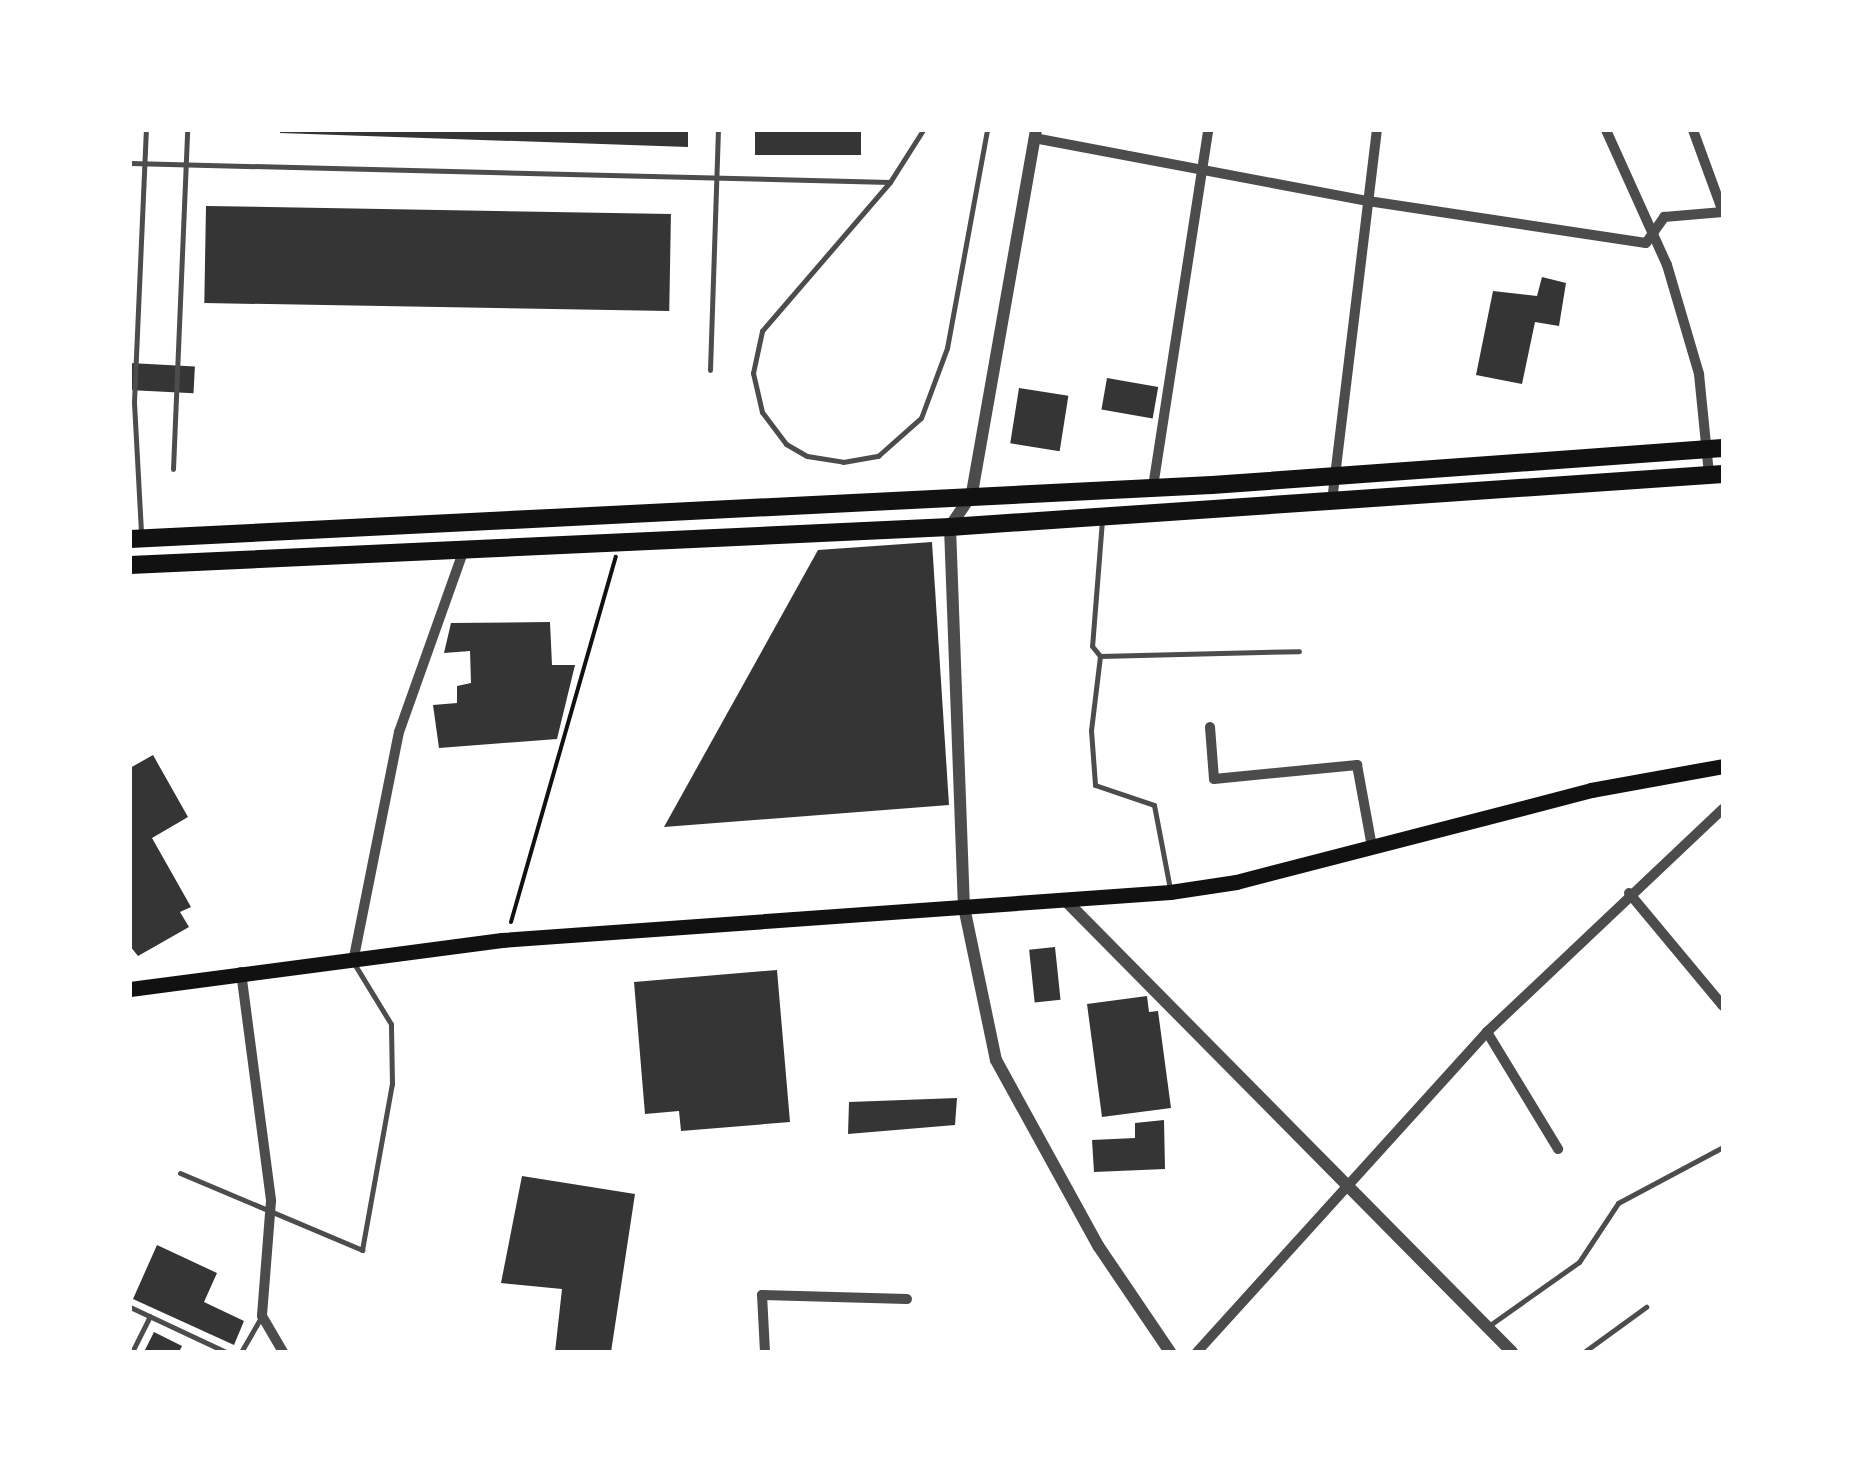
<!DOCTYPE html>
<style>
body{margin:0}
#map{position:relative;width:1853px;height:1482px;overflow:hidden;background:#fff;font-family:Jost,sans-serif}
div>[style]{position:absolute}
.building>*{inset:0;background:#353535;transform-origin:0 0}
.path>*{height:4px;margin:-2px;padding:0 2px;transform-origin:2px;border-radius:2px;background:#111}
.service>*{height:5px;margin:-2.5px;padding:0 2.5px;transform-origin:2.5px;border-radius:2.5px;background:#4c4c4c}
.minor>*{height:10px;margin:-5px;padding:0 5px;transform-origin:5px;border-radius:5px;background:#4c4c4c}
.tertiary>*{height:12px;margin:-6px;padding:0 6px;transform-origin:6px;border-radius:6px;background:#4c4c4c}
.secondary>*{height:15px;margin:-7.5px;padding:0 7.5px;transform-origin:7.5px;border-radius:7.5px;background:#111}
.trunk>*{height:18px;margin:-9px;padding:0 9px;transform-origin:9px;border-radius:9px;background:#111}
span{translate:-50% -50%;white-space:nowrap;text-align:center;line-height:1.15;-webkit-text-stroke:8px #fff;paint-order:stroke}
.frame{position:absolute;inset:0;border:132px solid #fff;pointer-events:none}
</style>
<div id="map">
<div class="building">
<i style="clip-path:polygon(280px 130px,688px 130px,688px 147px,280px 133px)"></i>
<i style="left:755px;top:130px;width:106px;height:25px"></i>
<i style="left:206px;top:206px;width:465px;height:97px;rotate:1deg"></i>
<i style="clip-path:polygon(1542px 277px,1566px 283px,1559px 326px,1535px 322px,1522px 384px,1476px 375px,1493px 291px,1537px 296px)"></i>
<i style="left:130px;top:363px;width:65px;height:27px;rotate:3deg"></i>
<i style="left:1107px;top:378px;width:52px;height:32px;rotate:10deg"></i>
<i style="left:1019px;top:388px;width:50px;height:56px;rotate:9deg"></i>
<i style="clip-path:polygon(932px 542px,949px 805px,664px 827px,818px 550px)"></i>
<i style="clip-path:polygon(550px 622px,552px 665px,575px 665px,557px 739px,439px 748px,433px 705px,457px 703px,457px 686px,471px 683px,470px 651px,444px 653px,451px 623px)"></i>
<i style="clip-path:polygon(153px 755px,188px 817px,152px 838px,191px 907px,180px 912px,189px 927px,138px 956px,130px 946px,130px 768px)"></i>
<i style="left:1055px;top:947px;width:53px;height:26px;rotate:84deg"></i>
<i style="clip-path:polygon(777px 970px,790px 1122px,681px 1131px,679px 1111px,645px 1114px,634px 982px)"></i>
<i style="clip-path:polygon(1147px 996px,1149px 1012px,1158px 1011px,1171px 1108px,1102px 1117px,1087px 1004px)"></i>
<i style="clip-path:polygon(957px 1098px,955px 1125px,848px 1134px,849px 1102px)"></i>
<i style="clip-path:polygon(1164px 1120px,1165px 1169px,1094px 1172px,1092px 1140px,1135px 1138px,1135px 1123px)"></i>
<i style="clip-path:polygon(522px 1176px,635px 1194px,611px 1352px,555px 1352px,562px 1289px,501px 1283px)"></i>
<i style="clip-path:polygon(157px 1245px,217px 1273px,204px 1302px,244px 1321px,234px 1345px,133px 1299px)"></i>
<i style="clip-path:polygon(154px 1332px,182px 1346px,179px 1352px,144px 1352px)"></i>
</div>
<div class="path">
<i style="left:511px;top:922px;width:380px;rotate:-74deg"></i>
</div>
<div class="service">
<i style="left:923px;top:130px;width:62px;rotate:122.4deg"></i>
<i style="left:890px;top:182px;width:196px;rotate:130.7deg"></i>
<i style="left:762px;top:331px;width:43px;rotate:102.1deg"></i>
<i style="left:753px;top:373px;width:40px;rotate:77deg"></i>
<i style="left:762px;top:412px;width:40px;rotate:53deg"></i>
<i style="left:786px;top:444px;width:24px;rotate:30deg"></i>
<i style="left:807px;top:456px;width:36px;rotate:9deg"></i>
<i style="left:843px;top:462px;width:36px;rotate:-10deg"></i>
<i style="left:878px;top:456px;width:57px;rotate:-41.5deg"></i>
<i style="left:921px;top:418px;width:75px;rotate:-69.6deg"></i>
<i style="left:947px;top:348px;width:222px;rotate:-79.6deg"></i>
<i style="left:130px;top:163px;width:760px;rotate:1.43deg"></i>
<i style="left:710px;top:370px;width:240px;rotate:-88.1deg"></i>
<i style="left:173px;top:469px;width:339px;rotate:-87.6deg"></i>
<i style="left:1102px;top:520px;width:126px;rotate:94.5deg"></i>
<i style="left:1092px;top:646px;width:13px;rotate:51deg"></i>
<i style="left:1100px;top:656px;width:199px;rotate:-1.4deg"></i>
<i style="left:141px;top:532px;width:130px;rotate:-93.1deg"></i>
<i style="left:134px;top:402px;width:272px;rotate:-87.5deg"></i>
<i style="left:1100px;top:656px;width:75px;rotate:96.9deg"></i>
<i style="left:1091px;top:730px;width:55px;rotate:85.8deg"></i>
<i style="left:1095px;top:785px;width:62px;rotate:18.7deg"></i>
<i style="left:1154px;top:805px;width:86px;rotate:79.2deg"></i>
<i style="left:180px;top:1173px;width:198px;rotate:22.9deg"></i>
<i style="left:362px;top:1250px;width:169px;rotate:-79.8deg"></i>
<i style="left:392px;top:1084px;width:60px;rotate:-91deg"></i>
<i style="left:391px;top:1024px;width:69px;rotate:-121.4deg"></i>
<i style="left:130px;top:1307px;width:106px;rotate:25.1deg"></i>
<i style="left:1490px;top:1325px;width:109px;rotate:-35.3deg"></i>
<i style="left:1579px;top:1262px;width:71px;rotate:-56.5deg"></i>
<i style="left:1618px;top:1203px;width:119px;rotate:-28.1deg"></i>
<i style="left:132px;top:1352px;width:40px;rotate:-63.4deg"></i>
<i style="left:241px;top:1352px;width:39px;rotate:-60deg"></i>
<i style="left:1584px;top:1352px;width:77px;rotate:-36deg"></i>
</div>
<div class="minor">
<i style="left:1606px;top:130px;width:148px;rotate:65.7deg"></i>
<i style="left:1667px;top:265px;width:114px;rotate:73.6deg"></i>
<i style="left:1699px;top:374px;width:101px;rotate:84.3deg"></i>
<i style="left:1693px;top:130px;width:87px;rotate:69.9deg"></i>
<i style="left:1034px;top:138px;width:340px;rotate:10.7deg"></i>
<i style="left:1368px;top:201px;width:281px;rotate:8.6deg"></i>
<i style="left:1646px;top:243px;width:32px;rotate:-55deg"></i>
<i style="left:1664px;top:217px;width:59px;rotate:-4.8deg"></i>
<i style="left:1153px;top:487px;width:361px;rotate:-81.2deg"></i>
<i style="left:1332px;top:501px;width:374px;rotate:-83.1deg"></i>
<i style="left:1210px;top:727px;width:52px;rotate:85.6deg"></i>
<i style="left:1214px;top:779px;width:144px;rotate:-5.6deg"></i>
<i style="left:1357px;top:765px;width:83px;rotate:79.6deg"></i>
<i style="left:1629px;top:893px;width:147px;rotate:50.2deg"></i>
<i style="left:354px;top:957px;width:229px;rotate:-78.7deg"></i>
<i style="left:399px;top:732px;width:194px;rotate:-70.4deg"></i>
<i style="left:241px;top:972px;width:231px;rotate:82.5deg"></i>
<i style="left:271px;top:1201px;width:115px;rotate:94.5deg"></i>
<i style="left:262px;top:1316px;width:42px;rotate:59.7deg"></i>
<i style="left:1487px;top:1032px;width:137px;rotate:58.7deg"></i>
<i style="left:765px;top:1352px;width:57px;rotate:-93deg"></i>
<i style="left:762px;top:1295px;width:145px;rotate:1.6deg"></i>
<i style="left:1197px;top:1352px;width:432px;rotate:-47.8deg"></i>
<i style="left:1487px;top:1032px;width:325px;rotate:-43.4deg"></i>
</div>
<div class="tertiary">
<i style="left:1036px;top:130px;width:370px;rotate:100deg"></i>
<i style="left:972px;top:494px;width:40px;rotate:124deg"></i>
<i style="left:950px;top:527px;width:380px;rotate:87.9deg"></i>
<i style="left:964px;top:907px;width:156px;rotate:78.2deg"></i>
<i style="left:996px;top:1060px;width:213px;rotate:61.2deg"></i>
<i style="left:1099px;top:1247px;width:127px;rotate:55.9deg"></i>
<i style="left:1067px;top:902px;width:633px;rotate:45.32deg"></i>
</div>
<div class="secondary">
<i style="left:130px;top:989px;width:375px;rotate:-7.5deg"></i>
<i style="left:502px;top:940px;width:670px;rotate:-4.11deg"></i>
<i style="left:1170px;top:892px;width:67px;rotate:-8.6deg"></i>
<i style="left:1236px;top:882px;width:367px;rotate:-14.5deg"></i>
<i style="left:1591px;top:790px;width:134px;rotate:-10.3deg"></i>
</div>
<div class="trunk">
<i style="left:130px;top:539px;width:1083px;rotate:-2.86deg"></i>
<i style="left:1212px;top:485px;width:512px;rotate:-4.14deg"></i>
<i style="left:130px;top:565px;width:821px;rotate:-2.65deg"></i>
<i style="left:950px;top:527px;width:775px;rotate:-3.92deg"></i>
</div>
<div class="frame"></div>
</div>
